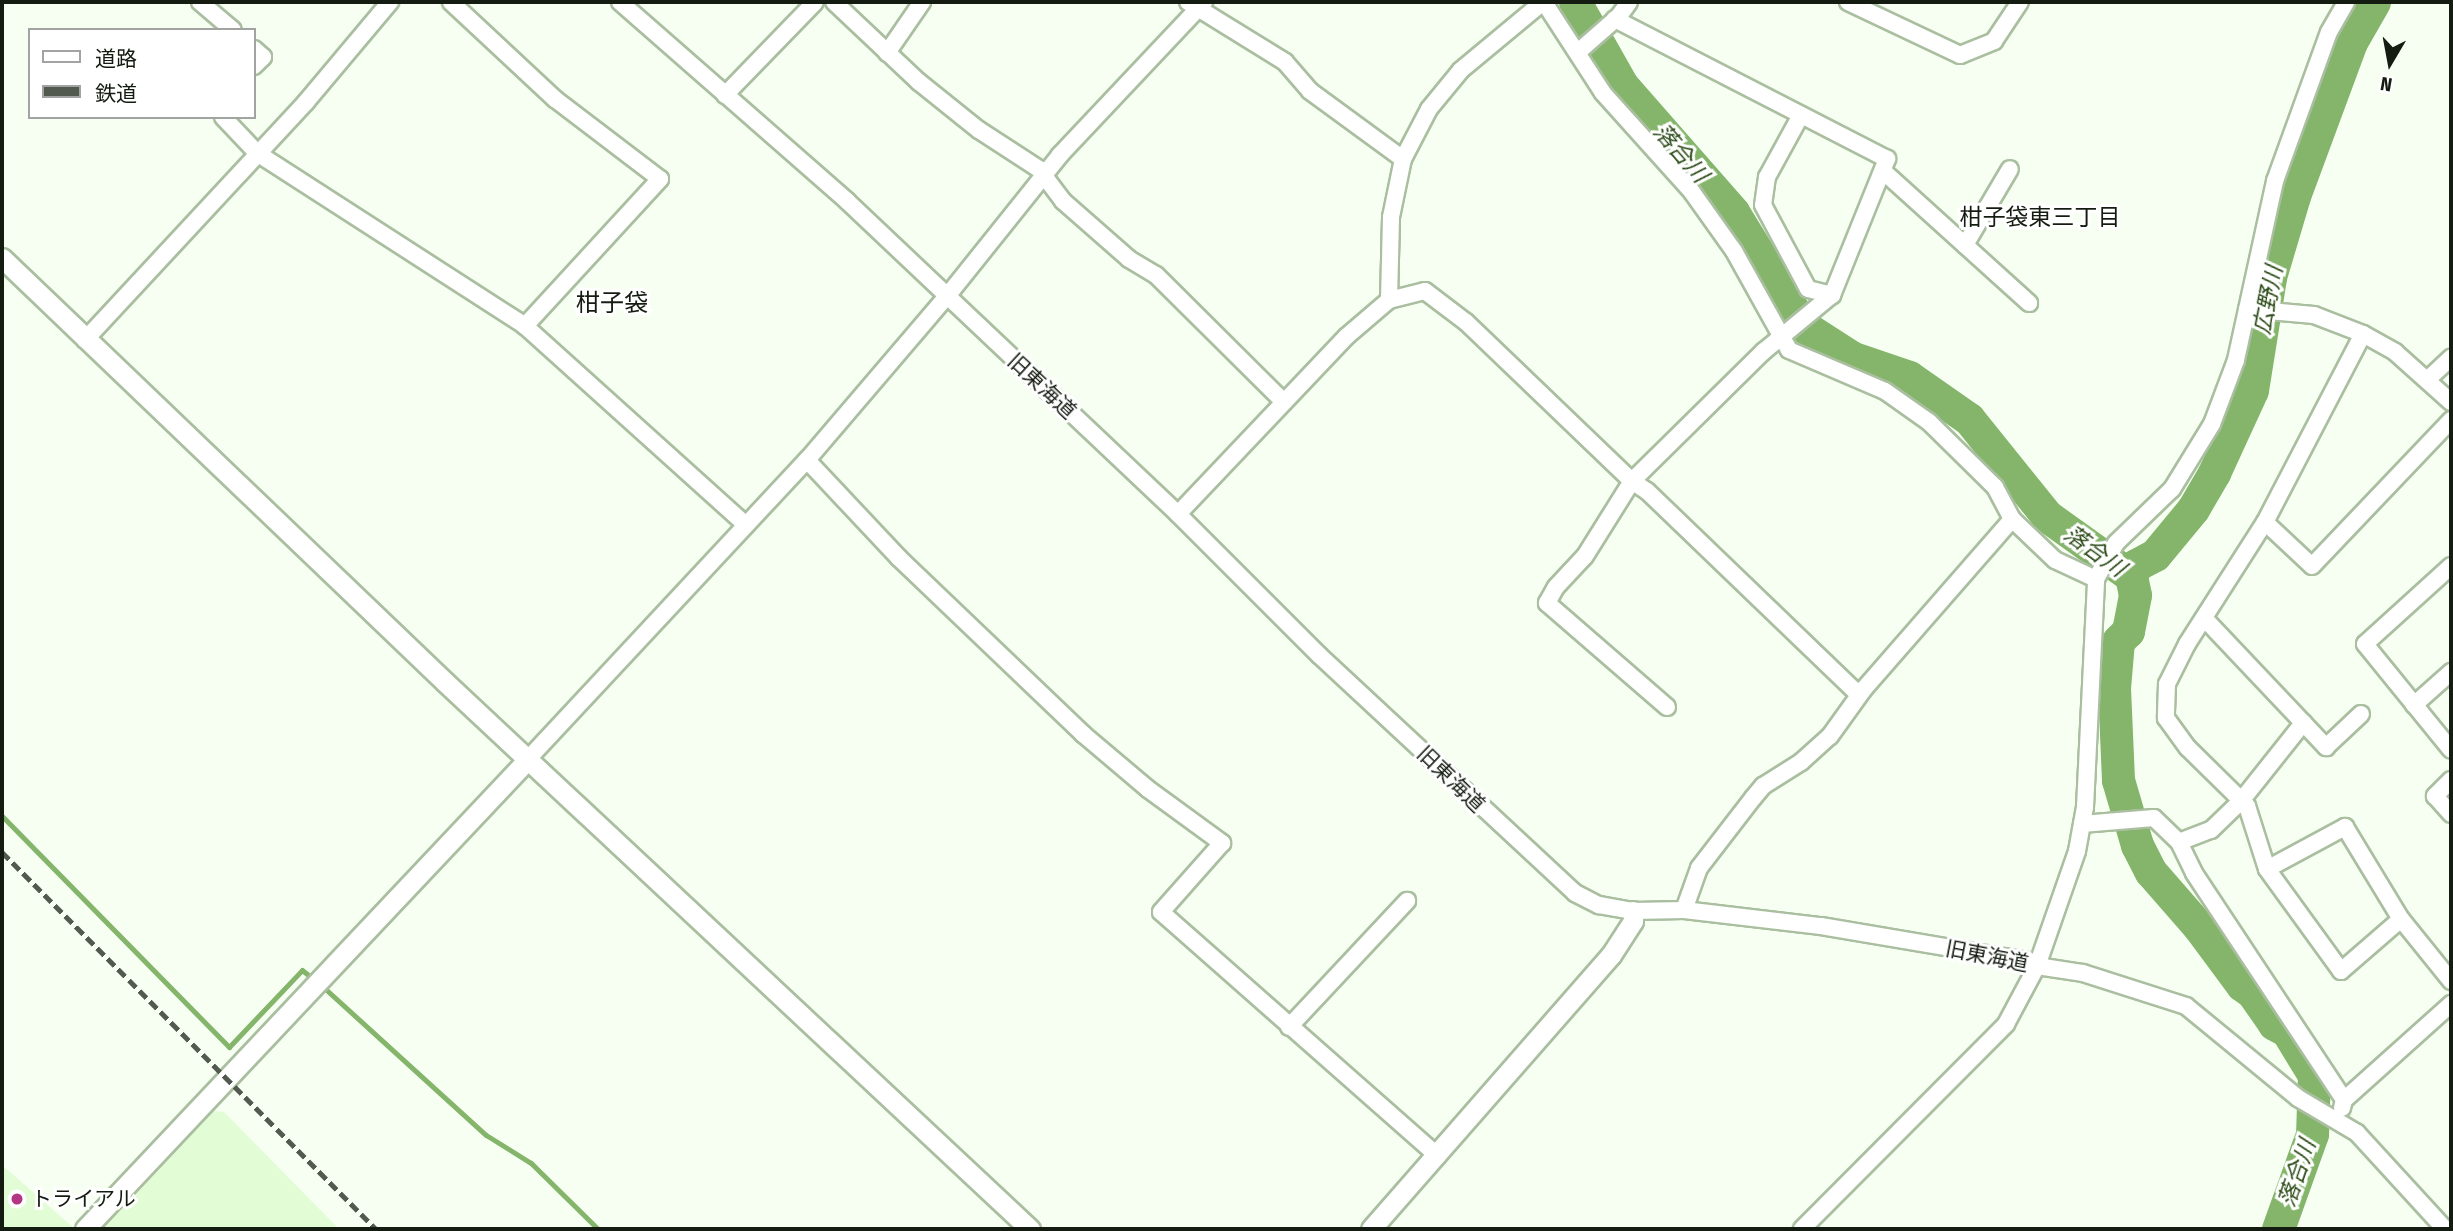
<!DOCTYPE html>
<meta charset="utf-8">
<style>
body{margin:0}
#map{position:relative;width:2453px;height:1231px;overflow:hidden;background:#f6fff2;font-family:"Fira Sans Condensed","Noto Sans JP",sans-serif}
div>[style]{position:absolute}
.built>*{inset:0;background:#e2fcd6}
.stream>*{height:5px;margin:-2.5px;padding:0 2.5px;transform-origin:2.5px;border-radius:2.5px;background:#84b56b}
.river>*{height:33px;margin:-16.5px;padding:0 16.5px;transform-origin:16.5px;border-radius:16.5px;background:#84b56b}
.roads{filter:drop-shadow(2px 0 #aabea0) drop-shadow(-2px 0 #aabea0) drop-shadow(0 2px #aabea0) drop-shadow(0 -2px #aabea0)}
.minor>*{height:16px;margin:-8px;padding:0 8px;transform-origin:8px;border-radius:8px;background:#fff}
.tertiary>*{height:19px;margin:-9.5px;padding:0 9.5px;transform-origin:9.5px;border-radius:9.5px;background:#fff}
.rail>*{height:5px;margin-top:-2.5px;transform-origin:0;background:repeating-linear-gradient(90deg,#525a4f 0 10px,transparent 0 15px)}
.dots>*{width:19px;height:19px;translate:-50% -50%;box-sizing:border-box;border:4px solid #fff;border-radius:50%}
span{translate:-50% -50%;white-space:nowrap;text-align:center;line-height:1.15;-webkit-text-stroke:6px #fff;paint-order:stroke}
.street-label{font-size:21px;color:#141c11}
.poi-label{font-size:21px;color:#141c11}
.left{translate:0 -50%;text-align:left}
.water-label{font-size:23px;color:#2a4a16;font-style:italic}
.neighbourhood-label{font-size:23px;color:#141c11}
.quarter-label{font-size:24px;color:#141c11}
.frame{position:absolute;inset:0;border:4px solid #141c11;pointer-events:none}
.legend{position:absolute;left:28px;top:28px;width:228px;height:91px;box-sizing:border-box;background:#fff;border:2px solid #a1a4a0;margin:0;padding:9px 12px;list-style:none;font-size:21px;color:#141c11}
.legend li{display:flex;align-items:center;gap:14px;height:35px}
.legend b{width:35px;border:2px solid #a1a4a0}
.north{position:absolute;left:2355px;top:28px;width:70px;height:70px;-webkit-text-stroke:5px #fff;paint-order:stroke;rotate:190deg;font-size:19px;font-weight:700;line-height:28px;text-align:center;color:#141c11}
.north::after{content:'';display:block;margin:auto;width:24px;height:32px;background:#141c11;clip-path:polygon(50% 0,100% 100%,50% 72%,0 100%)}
</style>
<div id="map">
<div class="built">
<i style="clip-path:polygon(214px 1111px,224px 1112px,339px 1229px,103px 1229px)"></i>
<i style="clip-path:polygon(2px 1165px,75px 1229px,2px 1229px)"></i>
</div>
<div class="stream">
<i style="left:2px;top:816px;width:324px;rotate:45.5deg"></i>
<i style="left:229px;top:1047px;width:106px;rotate:-46.5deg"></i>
<i style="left:302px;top:970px;width:14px;rotate:39deg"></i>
<i style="left:321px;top:985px;width:223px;rotate:42.3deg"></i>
<i style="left:486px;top:1135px;width:53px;rotate:31.9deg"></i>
<i style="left:531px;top:1163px;width:94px;rotate:44.6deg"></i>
</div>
<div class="river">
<i style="left:1575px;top:2px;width:95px;rotate:60.5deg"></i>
<i style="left:1622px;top:85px;width:169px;rotate:48.8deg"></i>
<i style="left:1733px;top:212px;width:134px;rotate:58.4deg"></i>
<i style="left:1803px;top:326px;width:59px;rotate:32.6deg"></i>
<i style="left:1853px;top:358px;width:59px;rotate:18.7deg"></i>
<i style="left:1909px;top:377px;width:73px;rotate:35deg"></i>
<i style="left:1969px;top:419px;width:124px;rotate:51.2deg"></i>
<i style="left:2047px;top:516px;width:103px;rotate:35.5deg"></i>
<i style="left:2131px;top:576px;width:19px;rotate:78deg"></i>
<i style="left:2135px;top:595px;width:37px;rotate:101deg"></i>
<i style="left:2128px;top:631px;width:14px;rotate:135deg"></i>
<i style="left:2118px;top:641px;width:47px;rotate:94.9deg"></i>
<i style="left:2114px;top:688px;width:92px;rotate:87.5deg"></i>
<i style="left:2118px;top:780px;width:68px;rotate:73.7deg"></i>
<i style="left:2137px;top:845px;width:30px;rotate:63deg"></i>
<i style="left:2151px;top:872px;width:73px;rotate:48.9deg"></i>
<i style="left:2199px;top:927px;width:72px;rotate:53.4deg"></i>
<i style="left:2242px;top:985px;width:12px;rotate:35deg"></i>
<i style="left:2252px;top:992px;width:39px;rotate:55deg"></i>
<i style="left:2274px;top:1024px;width:15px;rotate:28deg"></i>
<i style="left:2287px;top:1031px;width:52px;rotate:58.5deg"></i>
<i style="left:2314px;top:1075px;width:59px;rotate:91.9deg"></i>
<i style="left:2312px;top:1134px;width:101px;rotate:109.7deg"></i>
<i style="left:2131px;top:576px;width:12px;rotate:-66deg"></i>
<i style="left:2136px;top:565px;width:21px;rotate:-28deg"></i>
<i style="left:2155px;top:555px;width:60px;rotate:-50.4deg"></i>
<i style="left:2193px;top:509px;width:42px;rotate:-59.7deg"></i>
<i style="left:2214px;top:473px;width:91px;rotate:-65.4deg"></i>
<i style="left:2252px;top:390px;width:114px;rotate:-80.9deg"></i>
<i style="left:2270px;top:277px;width:84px;rotate:-73.5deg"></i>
<i style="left:2294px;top:196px;width:164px;rotate:-69.7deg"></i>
<i style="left:2351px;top:42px;width:46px;rotate:-60.1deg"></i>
</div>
<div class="roads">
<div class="minor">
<i style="left:200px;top:2px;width:43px;rotate:40.3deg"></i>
<i style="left:451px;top:2px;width:142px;rotate:43deg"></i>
<i style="left:555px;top:99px;width:132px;rotate:37.3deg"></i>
<i style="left:660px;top:179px;width:200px;rotate:132.6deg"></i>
<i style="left:620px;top:2px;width:302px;rotate:41.2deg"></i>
<i style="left:847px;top:201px;width:456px;rotate:43.4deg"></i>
<i style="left:1178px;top:514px;width:199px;rotate:45deg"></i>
<i style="left:1319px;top:655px;width:350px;rotate:42.9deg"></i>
<i style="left:1575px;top:893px;width:27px;rotate:27deg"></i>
<i style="left:1599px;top:905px;width:35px;rotate:10deg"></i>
<i style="left:1633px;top:911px;width:51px;rotate:-1.1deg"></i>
<i style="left:1684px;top:910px;width:138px;rotate:6.7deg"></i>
<i style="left:1821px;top:926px;width:215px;rotate:9.6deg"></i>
<i style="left:2033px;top:962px;width:6px;rotate:45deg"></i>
<i style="left:2037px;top:966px;width:47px;rotate:8.7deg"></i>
<i style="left:2083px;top:973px;width:108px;rotate:17.8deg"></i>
<i style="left:2186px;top:1006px;width:145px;rotate:39.4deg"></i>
<i style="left:2298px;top:1098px;width:69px;rotate:30.7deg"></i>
<i style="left:2357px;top:1133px;width:130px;rotate:47.5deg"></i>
<i style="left:834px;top:2px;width:117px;rotate:43.3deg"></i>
<i style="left:919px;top:82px;width:77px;rotate:38.7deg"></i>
<i style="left:979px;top:130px;width:72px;rotate:33deg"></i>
<i style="left:1039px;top:169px;width:40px;rotate:53deg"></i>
<i style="left:1063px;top:201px;width:88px;rotate:41.3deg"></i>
<i style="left:1129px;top:259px;width:31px;rotate:31deg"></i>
<i style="left:1156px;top:275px;width:180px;rotate:44.8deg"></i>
<i style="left:1188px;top:2px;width:114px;rotate:31.7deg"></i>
<i style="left:1285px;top:62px;width:38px;rotate:49deg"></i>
<i style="left:1310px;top:91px;width:115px;rotate:36.2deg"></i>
<i style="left:1544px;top:2px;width:108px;rotate:57deg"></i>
<i style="left:1603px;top:93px;width:133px;rotate:48deg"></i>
<i style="left:1692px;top:192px;width:72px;rotate:54.6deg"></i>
<i style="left:1734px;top:251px;width:113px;rotate:60.9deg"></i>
<i style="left:1789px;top:350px;width:104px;rotate:23.1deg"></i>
<i style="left:1885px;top:391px;width:54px;rotate:35.2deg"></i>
<i style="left:1929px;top:422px;width:93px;rotate:44.6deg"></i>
<i style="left:1995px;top:487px;width:36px;rotate:62deg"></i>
<i style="left:2012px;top:519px;width:59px;rotate:43.6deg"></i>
<i style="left:2055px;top:560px;width:45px;rotate:24.9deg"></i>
<i style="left:1848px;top:2px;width:124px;rotate:25.3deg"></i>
<i style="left:1960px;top:55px;width:37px;rotate:-22deg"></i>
<i style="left:1994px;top:41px;width:47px;rotate:-56.3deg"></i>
<i style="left:254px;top:49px;width:12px;rotate:42deg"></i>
<i style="left:263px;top:57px;width:13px;rotate:135deg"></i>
<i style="left:1578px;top:52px;width:55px;rotate:-41.3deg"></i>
<i style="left:1619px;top:16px;width:17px;rotate:-54deg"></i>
<i style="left:887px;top:53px;width:62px;rotate:-55.5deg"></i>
<i style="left:725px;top:95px;width:129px;rotate:-45.9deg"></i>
<i style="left:1801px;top:115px;width:71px;rotate:118.7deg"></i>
<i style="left:1767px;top:177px;width:28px;rotate:98deg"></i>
<i style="left:1763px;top:205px;width:95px;rotate:61.8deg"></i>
<i style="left:1808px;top:289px;width:25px;rotate:14deg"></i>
<i style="left:223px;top:117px;width:50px;rotate:46.6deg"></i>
<i style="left:257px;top:153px;width:319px;rotate:32.8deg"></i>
<i style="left:525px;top:326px;width:297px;rotate:42deg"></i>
<i style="left:1883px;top:171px;width:197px;rotate:42.1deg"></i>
<i style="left:1965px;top:245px;width:88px;rotate:-59.4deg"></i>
<i style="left:1389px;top:300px;width:37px;rotate:-14deg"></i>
<i style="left:1425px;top:291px;width:51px;rotate:37.1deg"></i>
<i style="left:1466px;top:322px;width:230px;rotate:43.8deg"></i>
<i style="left:1632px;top:481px;width:185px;rotate:-44.6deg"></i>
<i style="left:1764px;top:351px;width:88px;rotate:-39.5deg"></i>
<i style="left:1832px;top:295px;width:147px;rotate:-68deg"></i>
<i style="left:1887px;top:159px;width:306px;rotate:-152.8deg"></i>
<i style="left:2247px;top:309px;width:67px;rotate:5.1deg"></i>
<i style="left:2314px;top:315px;width:53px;rotate:21.2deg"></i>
<i style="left:2363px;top:334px;width:37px;rotate:29deg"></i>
<i style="left:2395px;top:352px;width:75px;rotate:41.8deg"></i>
<i style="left:2363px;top:334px;width:212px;rotate:117.5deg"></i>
<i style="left:2265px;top:522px;width:145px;rotate:122.6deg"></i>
<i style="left:2187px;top:644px;width:45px;rotate:116.6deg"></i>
<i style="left:2167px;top:684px;width:34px;rotate:92deg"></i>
<i style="left:2166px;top:718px;width:37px;rotate:54deg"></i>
<i style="left:2188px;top:748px;width:83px;rotate:44.5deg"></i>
<i style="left:2247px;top:806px;width:66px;rotate:72.4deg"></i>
<i style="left:2267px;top:869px;width:126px;rotate:54deg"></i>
<i style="left:2341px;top:971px;width:79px;rotate:-40.9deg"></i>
<i style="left:85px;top:340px;width:325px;rotate:-47.1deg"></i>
<i style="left:306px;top:102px;width:131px;rotate:-50deg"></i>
<i style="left:2427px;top:380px;width:33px;rotate:-43deg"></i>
<i style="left:807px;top:460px;width:134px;rotate:46.8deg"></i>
<i style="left:899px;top:558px;width:255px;rotate:43.7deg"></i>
<i style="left:1083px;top:734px;width:85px;rotate:40.2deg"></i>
<i style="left:1148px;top:789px;width:92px;rotate:36.1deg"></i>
<i style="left:1222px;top:843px;width:92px;rotate:131.5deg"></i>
<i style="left:1161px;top:912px;width:369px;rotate:41.4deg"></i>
<i style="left:1178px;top:514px;width:245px;rotate:-46.5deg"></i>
<i style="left:1347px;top:336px;width:55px;rotate:-40.6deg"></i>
<i style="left:1389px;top:300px;width:83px;rotate:-88.6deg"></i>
<i style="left:1391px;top:217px;width:59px;rotate:-78.3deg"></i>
<i style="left:1403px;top:159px;width:56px;rotate:-62.5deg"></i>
<i style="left:1429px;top:109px;width:50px;rotate:-50.6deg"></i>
<i style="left:1461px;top:70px;width:107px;rotate:-39.7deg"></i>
<i style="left:2265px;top:522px;width:64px;rotate:43.1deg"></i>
<i style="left:2312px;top:566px;width:202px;rotate:-46.4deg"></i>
<i style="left:2451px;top:566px;width:116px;rotate:137.8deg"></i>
<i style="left:2365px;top:644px;width:136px;rotate:50.9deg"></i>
<i style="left:2204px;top:618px;width:178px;rotate:46.6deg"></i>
<i style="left:2326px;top:747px;width:48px;rotate:-43.3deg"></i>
<i style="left:2414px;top:705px;width:50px;rotate:-41.7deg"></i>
<i style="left:1667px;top:707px;width:159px;rotate:-139.1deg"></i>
<i style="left:1547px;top:603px;width:18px;rotate:-61deg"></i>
<i style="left:1556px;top:587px;width:42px;rotate:-46.9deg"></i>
<i style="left:1585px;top:556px;width:89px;rotate:-57.9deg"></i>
<i style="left:1632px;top:481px;width:18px;rotate:34deg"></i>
<i style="left:1647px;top:491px;width:294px;rotate:43.9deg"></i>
<i style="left:528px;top:759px;width:409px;rotate:-47deg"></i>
<i style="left:807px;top:460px;width:217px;rotate:-49.5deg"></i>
<i style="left:948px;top:295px;width:179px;rotate:-51.3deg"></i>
<i style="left:1060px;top:155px;width:210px;rotate:-46.7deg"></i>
<i style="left:2451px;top:780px;width:23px;rotate:135deg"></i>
<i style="left:2435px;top:796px;width:24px;rotate:48deg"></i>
<i style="left:2082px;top:824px;width:72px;rotate:-4.8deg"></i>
<i style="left:2154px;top:818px;width:35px;rotate:44deg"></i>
<i style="left:2179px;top:842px;width:34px;rotate:-21deg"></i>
<i style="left:2211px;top:830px;width:42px;rotate:-44deg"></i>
<i style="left:2241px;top:801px;width:100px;rotate:-51.5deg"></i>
<i style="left:2179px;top:842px;width:34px;rotate:64deg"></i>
<i style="left:2194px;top:873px;width:272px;rotate:56.5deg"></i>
<i style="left:2267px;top:869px;width:89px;rotate:-28.3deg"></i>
<i style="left:2345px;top:827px;width:108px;rotate:58.7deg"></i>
<i style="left:2401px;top:919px;width:80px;rotate:51.1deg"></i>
<i style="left:1684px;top:910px;width:45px;rotate:-70.3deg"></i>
<i style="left:1699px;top:868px;width:88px;rotate:-52.4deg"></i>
<i style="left:1753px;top:798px;width:16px;rotate:-50deg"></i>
<i style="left:1763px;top:786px;width:45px;rotate:-32.3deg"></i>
<i style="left:1801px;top:762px;width:39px;rotate:-42deg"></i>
<i style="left:1830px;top:736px;width:57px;rotate:-54.3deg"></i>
<i style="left:1863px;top:690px;width:227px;rotate:-48.9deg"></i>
<i style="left:1289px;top:1027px;width:173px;rotate:-46.9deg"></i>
<i style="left:2342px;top:1108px;width:8px;rotate:-76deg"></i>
<i style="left:2344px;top:1100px;width:144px;rotate:-41.9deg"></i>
<i style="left:1802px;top:1229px;width:289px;rotate:-45.1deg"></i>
<i style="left:2006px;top:1024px;width:66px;rotate:-61.9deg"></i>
<i style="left:2037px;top:966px;width:122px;rotate:-70.8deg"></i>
<i style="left:2077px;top:851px;width:45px;rotate:-79.7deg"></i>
<i style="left:2085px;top:807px;width:228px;rotate:-87.2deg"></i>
<i style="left:2096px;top:579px;width:41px;rotate:-60.9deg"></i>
<i style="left:2116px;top:543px;width:78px;rotate:-44deg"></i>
<i style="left:2172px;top:489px;width:76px;rotate:-58.4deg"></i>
<i style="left:2212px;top:424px;width:68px;rotate:-69.4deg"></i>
<i style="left:2236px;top:360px;width:183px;rotate:-77.7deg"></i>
<i style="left:2275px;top:181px;width:158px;rotate:-70.1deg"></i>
<i style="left:2329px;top:32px;width:34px;rotate:-60deg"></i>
</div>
<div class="tertiary">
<i style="left:2px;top:258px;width:613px;rotate:43.74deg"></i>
<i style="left:445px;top:682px;width:801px;rotate:43.08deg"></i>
<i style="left:85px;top:1229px;width:646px;rotate:-46.69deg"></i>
<i style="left:1371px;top:1229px;width:364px;rotate:-48.8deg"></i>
<i style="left:1611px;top:955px;width:40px;rotate:-57.1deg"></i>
<i style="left:1633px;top:921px;width:10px;rotate:-90deg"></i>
</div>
</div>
<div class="rail">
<i style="left:2px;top:852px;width:531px;rotate:45.23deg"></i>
</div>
<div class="dots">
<i style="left:17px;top:1199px;background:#b33685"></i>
</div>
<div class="street-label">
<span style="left:1042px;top:386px;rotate:43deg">旧東海道</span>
<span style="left:1451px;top:779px;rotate:44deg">旧東海道</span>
<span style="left:1987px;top:956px;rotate:11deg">旧東海道</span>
</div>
<div class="poi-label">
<span class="left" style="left:31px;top:1199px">トライアル</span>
</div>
<div class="water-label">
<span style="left:1681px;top:153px;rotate:49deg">落合川</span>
<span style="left:2268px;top:300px;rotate:-79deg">広野川</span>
<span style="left:2095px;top:551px;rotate:36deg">落合川</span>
<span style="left:2297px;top:1173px;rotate:-71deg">落合川</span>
</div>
<div class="neighbourhood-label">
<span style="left:2040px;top:217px">柑子袋東三丁目</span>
</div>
<div class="quarter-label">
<span style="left:612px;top:304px">柑子袋</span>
</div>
<div class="frame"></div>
<ul class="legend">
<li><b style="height:9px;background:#fff"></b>道路</li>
<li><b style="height:9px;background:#525a4f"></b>鉄道</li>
</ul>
<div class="north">N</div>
</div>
